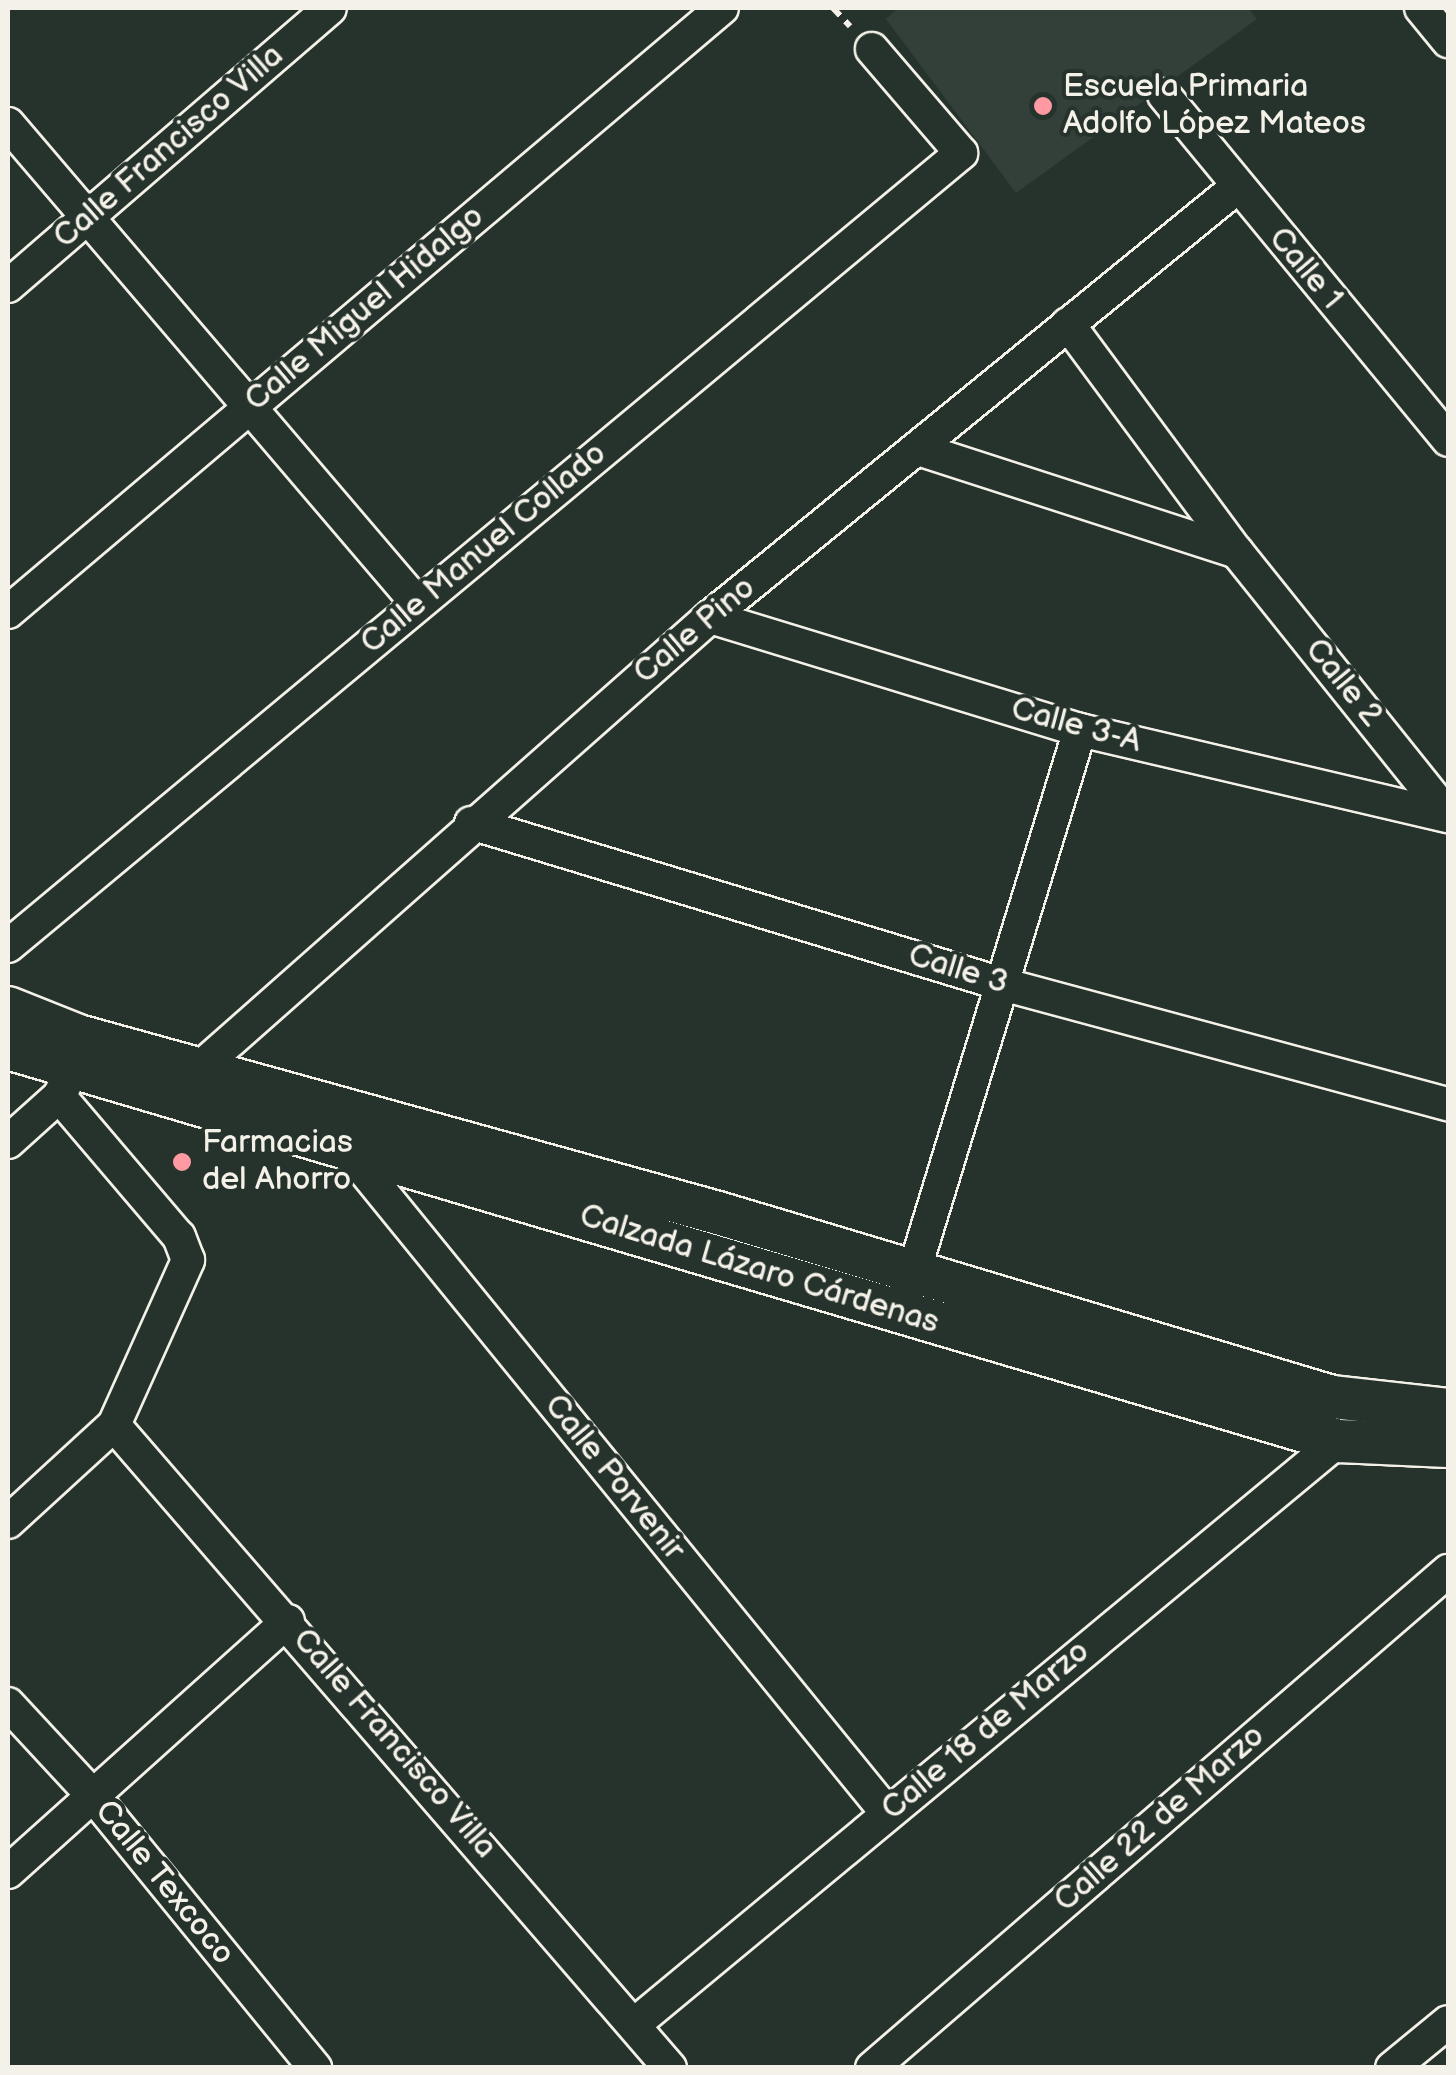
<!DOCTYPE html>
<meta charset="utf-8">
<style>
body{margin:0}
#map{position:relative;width:1456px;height:2075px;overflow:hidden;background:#26332d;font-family:"Balsamiq Sans",sans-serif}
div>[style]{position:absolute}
.built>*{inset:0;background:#333f39}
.path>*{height:6px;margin-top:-3px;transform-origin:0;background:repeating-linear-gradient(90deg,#f4f1e8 0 10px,transparent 0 18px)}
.roads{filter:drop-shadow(2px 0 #f4f1e8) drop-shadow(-2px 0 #f4f1e8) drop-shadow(0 2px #f4f1e8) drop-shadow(0 -2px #f4f1e8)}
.minor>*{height:32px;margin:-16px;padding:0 16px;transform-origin:16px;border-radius:16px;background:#26332d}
.tertiary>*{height:42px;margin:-21px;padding:0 21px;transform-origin:21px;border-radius:21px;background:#26332d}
.dots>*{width:28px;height:28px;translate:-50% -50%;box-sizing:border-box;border:5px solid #26332d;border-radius:50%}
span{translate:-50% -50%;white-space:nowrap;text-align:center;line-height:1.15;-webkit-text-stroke:8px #26332d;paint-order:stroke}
.poi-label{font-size:32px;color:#f4f1e8}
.left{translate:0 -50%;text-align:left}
.street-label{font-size:32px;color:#f4f1e8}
.frame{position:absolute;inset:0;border:10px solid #f4f1e8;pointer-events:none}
</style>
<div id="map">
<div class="built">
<i style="clip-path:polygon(898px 8px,1248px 8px,1257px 19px,1016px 193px,886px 19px)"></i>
</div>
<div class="path">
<i style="left:833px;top:8px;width:25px;rotate:47deg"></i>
</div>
<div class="roads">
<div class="minor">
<i style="left:1421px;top:8px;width:43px;rotate:50.7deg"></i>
<i style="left:1164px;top:95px;width:447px;rotate:50.5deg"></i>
<i style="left:8px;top:124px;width:631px;rotate:49.5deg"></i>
<i style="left:8px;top:286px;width:425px;rotate:-40.8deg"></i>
<i style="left:1068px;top:324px;width:284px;rotate:53.5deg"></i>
<i style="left:1237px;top:552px;width:337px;rotate:51.3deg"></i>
<i style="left:918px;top:449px;width:335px;rotate:17.9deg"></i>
<i style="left:8px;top:612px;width:935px;rotate:-40.23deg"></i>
<i style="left:710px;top:617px;width:387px;rotate:17deg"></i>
<i style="left:1080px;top:730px;width:378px;rotate:13.2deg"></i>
<i style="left:471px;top:823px;width:555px;rotate:16.87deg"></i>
<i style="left:1002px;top:984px;width:462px;rotate:15.1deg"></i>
<i style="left:8px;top:946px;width:1240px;rotate:-39.76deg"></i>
<i style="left:961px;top:153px;width:137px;rotate:-130.6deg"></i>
<i style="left:185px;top:1081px;width:701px;rotate:-41.47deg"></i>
<i style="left:710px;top:617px;width:680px;rotate:-39.21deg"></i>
<i style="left:8px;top:1142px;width:69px;rotate:-42deg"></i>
<i style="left:59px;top:1096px;width:21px;rotate:-62deg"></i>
<i style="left:341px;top:1142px;width:865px;rotate:50.86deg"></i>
<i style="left:907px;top:1294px;width:590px;rotate:-72.95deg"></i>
<i style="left:114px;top:1425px;width:850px;rotate:49.15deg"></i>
<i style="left:8px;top:1522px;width:144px;rotate:-42.5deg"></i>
<i style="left:114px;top:1425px;width:181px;rotate:-65.8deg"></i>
<i style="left:188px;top:1260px;width:25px;rotate:-111deg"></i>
<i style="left:179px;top:1237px;width:185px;rotate:-130.4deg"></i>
<i style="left:8px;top:1704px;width:127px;rotate:47.2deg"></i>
<i style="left:94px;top:1797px;width:350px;rotate:50.8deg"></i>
<i style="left:8px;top:1872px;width:376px;rotate:-41.9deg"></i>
<i style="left:636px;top:2023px;width:912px;rotate:-39.66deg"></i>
<i style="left:872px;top:2068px;width:761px;rotate:-40.79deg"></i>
<i style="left:1392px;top:2068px;width:72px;rotate:-39.4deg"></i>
</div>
<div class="tertiary">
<i style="left:8px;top:1008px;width:75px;rotate:21.8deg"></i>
<i style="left:78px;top:1036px;width:664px;rotate:15.46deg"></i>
<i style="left:718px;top:1213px;width:641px;rotate:16.68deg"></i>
<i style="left:1332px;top:1397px;width:117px;rotate:6.4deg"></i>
<i style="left:8px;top:1048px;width:1387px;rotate:16.46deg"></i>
<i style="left:1338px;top:1441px;width:110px;rotate:2.6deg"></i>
</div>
</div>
<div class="dots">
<i style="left:1043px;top:106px;background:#ff9aa2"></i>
<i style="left:182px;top:1162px;background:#ff9aa2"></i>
</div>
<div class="poi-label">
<span class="left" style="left:1063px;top:106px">Escuela Primaria<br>Adolfo López Mateos</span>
<span class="left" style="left:202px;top:1162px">Farmacias<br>del Ahorro</span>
</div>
<div class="street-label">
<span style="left:169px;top:147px;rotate:-41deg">Calle Francisco Villa</span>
<span style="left:1305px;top:269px;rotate:50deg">Calle 1</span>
<span style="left:365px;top:309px;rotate:-40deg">Calle Miguel Hidalgo</span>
<span style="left:484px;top:549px;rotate:-40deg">Calle Manuel Collado</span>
<span style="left:695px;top:631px;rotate:-40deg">Calle Pino</span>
<span style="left:1343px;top:683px;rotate:51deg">Calle 2</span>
<span style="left:1076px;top:726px;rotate:15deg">Calle 3-A</span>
<span style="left:958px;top:970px;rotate:17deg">Calle 3</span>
<span style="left:759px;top:1270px;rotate:17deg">Calzada Lázaro Cárdenas</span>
<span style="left:614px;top:1478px;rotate:51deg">Calle Porvenir</span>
<span style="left:986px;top:1731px;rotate:-40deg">Calle 18 de Marzo</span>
<span style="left:394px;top:1744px;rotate:49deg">Calle Francisco Villa</span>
<span style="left:1160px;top:1819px;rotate:-41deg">Calle 22 de Marzo</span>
<span style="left:164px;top:1883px;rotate:51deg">Calle Texcoco</span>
</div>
<div class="frame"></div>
</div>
